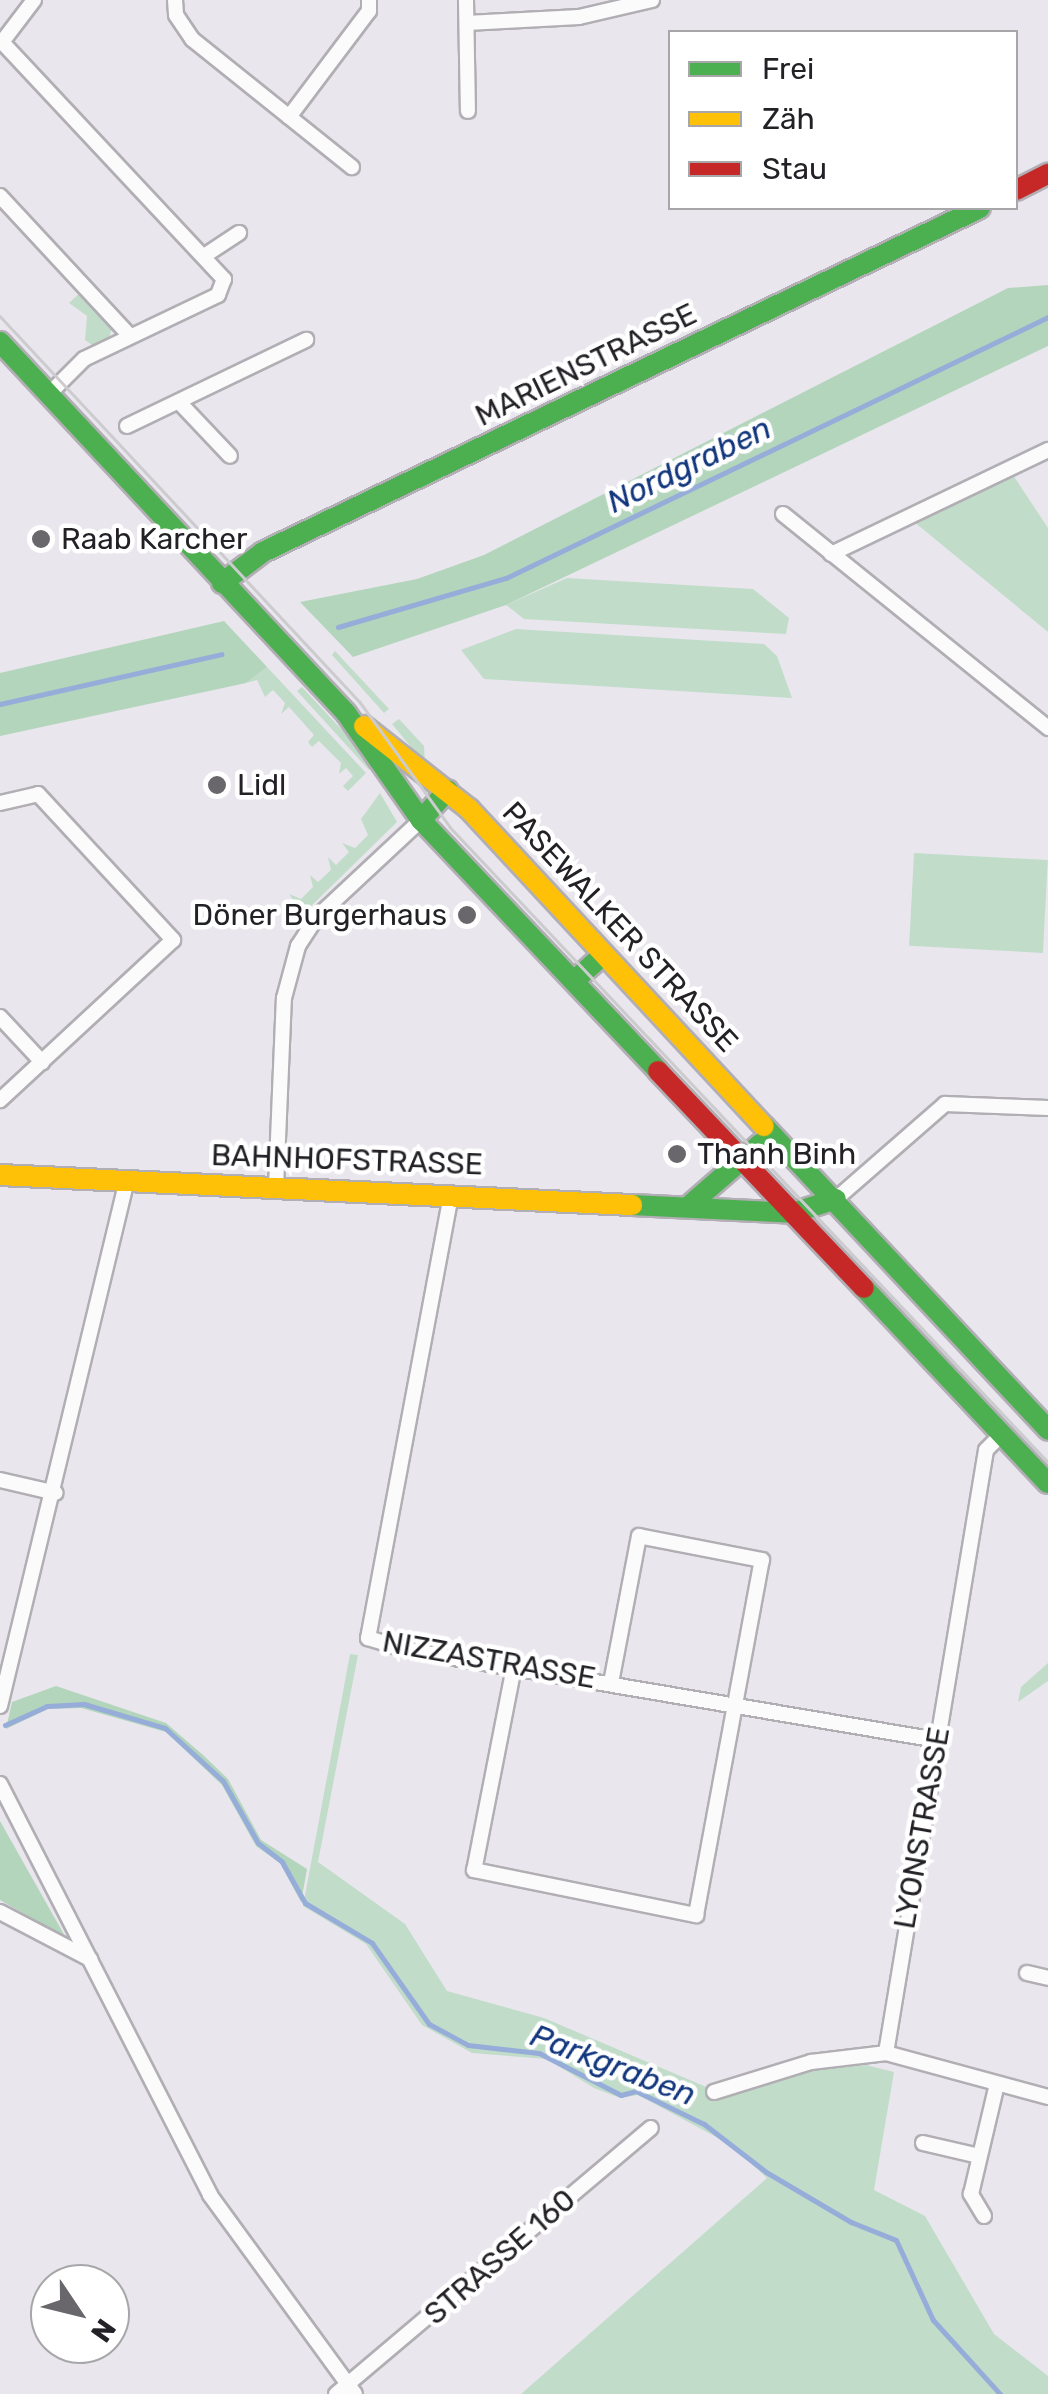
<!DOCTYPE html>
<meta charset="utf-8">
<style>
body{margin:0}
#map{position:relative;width:1048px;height:2394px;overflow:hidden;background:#eae6ee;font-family:Rubik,sans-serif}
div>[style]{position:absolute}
.green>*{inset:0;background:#c1ddc9;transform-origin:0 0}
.forest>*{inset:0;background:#b3d5bc}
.stream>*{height:5px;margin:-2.5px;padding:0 2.5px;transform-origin:2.5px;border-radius:2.5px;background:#96acd9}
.roads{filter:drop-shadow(2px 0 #b1aeb4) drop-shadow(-2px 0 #b1aeb4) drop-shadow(0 2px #b1aeb4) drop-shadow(0 -2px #b1aeb4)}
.street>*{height:14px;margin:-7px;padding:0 7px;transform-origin:7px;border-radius:7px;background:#fcfbfc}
.fast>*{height:20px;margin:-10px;padding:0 10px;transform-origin:10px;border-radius:10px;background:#4caf50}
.slow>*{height:20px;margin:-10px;padding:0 10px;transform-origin:10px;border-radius:10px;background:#ffc107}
.jam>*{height:20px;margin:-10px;padding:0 10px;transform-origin:10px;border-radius:10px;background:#c62828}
.tram>*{height:2.5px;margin:-1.25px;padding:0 1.25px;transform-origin:1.25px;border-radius:1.25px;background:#cccbce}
.dots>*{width:28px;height:28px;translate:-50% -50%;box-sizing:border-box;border:5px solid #fff;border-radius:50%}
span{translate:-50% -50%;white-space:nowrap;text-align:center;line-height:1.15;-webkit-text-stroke:9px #fff;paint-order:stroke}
.street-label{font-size:30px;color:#232126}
.poi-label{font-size:30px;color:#232126}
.left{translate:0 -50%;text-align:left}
.right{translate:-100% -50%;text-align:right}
.water-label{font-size:32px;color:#12367d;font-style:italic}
.legend{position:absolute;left:668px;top:30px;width:350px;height:180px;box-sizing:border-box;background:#fff;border:2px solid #a7a6a8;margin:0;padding:12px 18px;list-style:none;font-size:30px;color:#232126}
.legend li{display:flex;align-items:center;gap:20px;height:50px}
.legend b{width:50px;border:2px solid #a7a6a8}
.north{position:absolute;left:30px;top:2264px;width:100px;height:100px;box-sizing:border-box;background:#fff;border:2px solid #a7a6a8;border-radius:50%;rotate:125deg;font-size:28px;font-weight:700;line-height:40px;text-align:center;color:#232126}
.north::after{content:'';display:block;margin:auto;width:35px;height:45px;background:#69666c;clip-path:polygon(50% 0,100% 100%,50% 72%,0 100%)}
</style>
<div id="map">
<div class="green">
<i style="clip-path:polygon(81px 292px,112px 327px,109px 339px,95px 347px,85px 340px,87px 316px,69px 303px)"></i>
<i style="clip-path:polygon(1013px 475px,1048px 528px,1048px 632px,913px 521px)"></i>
<i style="clip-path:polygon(567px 578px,753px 589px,789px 618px,786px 634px,524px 619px,506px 605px)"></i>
<i style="clip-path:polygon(516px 629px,764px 644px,777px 656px,792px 698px,484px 679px,461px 650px)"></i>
<i style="clip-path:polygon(335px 651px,389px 709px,384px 713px,332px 655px)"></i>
<i style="clip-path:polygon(267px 667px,366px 773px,348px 791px,343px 786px,353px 776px,346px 768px,339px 774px,341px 763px,319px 741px,312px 747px,308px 742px,314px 735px,289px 707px,281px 714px,285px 703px,273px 690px,265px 697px,257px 680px,246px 683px)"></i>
<i style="clip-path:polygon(302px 687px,357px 746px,374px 766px,369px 770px,297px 691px)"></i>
<i style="clip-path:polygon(399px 719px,424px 746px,425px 764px,392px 724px)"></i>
<i style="clip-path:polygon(380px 793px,397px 822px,303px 914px,289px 894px,301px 899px,313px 887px,310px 875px,318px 882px,331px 870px,328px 857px,336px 865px,349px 852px,342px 843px,355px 848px,368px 835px,361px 819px)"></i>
<i style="left:914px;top:853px;width:134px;height:93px;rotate:3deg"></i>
<i style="clip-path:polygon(350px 1654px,358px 1655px,318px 1862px,405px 1924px,447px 1991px,544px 2018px,711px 2089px,827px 2068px,866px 2065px,894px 2072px,874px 2190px,925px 2216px,994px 2334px,1048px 2376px,1048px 2394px,521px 2394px,767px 2178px,731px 2145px,638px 2095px,620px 2098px,594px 2088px,547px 2059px,472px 2053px,422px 2025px,366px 1944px,303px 1906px)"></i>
<i style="clip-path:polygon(1048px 1663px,1048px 1681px,1018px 1702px,1021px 1687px)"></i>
</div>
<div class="forest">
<i style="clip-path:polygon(1048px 285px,1048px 346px,506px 605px,353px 657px,300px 602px,417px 579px,484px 555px,1008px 288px)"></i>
<i style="clip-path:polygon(224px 621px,267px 667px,246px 683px,0 736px,0 673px)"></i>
<i style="clip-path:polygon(56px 1686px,166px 1723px,203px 1755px,228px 1779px,261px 1840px,307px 1869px,301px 1902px,280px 1863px,256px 1846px,222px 1785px,166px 1732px,81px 1708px,48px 1709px,6px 1729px,12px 1702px)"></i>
<i style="clip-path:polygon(0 1821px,66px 1938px,0 1900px)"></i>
</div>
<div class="stream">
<i style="left:338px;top:627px;width:175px;rotate:-16.3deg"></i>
<i style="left:506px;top:578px;width:602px;rotate:-25.71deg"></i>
<i style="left:0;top:704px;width:227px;rotate:-12.7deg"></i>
<i style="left:5px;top:1725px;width:46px;rotate:-24.3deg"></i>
<i style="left:47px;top:1706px;width:37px;rotate:-3deg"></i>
<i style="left:84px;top:1704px;width:84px;rotate:16.5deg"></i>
<i style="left:165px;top:1728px;width:79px;rotate:42.4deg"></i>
<i style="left:223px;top:1781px;width:71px;rotate:60.6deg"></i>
<i style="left:258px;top:1843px;width:31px;rotate:38deg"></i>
<i style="left:282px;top:1862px;width:47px;rotate:60.7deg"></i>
<i style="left:305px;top:1903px;width:78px;rotate:30.8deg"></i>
<i style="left:372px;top:1943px;width:99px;rotate:54.9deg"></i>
<i style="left:429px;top:2024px;width:44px;rotate:28.3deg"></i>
<i style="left:468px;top:2045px;width:71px;rotate:6.4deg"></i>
<i style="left:539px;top:2053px;width:92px;rotate:27.1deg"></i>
<i style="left:621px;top:2095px;width:16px;rotate:-15deg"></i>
<i style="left:636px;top:2091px;width:76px;rotate:25.9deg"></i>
<i style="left:704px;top:2124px;width:78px;rotate:37.7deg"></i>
<i style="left:766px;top:2172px;width:99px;rotate:30.5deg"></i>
<i style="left:851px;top:2222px;width:48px;rotate:21.8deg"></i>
<i style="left:896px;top:2240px;width:88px;rotate:65.2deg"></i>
<i style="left:933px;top:2320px;width:100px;rotate:47.8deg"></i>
</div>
<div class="roads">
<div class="street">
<i style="left:34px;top:0;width:53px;rotate:127.3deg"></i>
<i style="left:2px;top:42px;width:325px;rotate:46.9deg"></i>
<i style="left:224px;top:279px;width:17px;rotate:111deg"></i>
<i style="left:218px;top:295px;width:148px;rotate:154.5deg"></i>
<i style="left:84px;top:359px;width:52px;rotate:135deg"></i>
<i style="left:175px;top:0;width:15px;rotate:86deg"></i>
<i style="left:176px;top:15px;width:29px;rotate:56deg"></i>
<i style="left:192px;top:39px;width:205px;rotate:38.7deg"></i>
<i style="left:466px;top:0;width:111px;rotate:89deg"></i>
<i style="left:467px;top:23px;width:112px;rotate:-3.1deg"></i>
<i style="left:579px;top:17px;width:75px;rotate:-13.1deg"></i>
<i style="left:289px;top:117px;width:133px;rotate:-53deg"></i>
<i style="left:369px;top:11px;width:11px;rotate:-90deg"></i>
<i style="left:0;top:196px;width:191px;rotate:47.1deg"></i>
<i style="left:204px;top:256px;width:42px;rotate:-33.3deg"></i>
<i style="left:179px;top:402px;width:74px;rotate:46.6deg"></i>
<i style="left:127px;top:426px;width:199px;rotate:-25.7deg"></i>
<i style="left:783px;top:514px;width:341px;rotate:38.9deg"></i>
<i style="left:831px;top:554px;width:241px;rotate:-25.6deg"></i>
<i style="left:0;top:803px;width:39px;rotate:-13deg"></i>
<i style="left:38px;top:794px;width:199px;rotate:47.2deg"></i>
<i style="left:173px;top:940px;width:236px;rotate:137.2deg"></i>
<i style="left:0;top:1017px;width:62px;rotate:47deg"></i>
<i style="left:276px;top:1187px;width:189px;rotate:-87.6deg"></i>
<i style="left:284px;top:998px;width:54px;rotate:-74.9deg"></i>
<i style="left:298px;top:946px;width:35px;rotate:-57deg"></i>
<i style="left:317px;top:917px;width:142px;rotate:-43deg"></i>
<i style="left:451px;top:1195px;width:451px;rotate:100.6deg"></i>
<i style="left:368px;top:1638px;width:41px;rotate:17.1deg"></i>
<i style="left:407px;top:1650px;width:538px;rotate:9.64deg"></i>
<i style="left:836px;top:1199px;width:145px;rotate:-41.1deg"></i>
<i style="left:945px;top:1104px;width:103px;rotate:2.2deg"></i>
<i style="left:0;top:1480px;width:57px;rotate:13.1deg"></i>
<i style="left:514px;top:1667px;width:207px;rotate:101.1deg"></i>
<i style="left:474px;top:1870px;width:227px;rotate:11.5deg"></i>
<i style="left:696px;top:1915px;width:361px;rotate:-79.5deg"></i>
<i style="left:762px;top:1560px;width:125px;rotate:-169deg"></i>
<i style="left:639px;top:1536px;width:150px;rotate:100.8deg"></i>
<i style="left:0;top:1706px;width:541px;rotate:-76.43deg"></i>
<i style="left:0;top:1784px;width:462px;rotate:62.9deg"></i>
<i style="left:210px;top:2195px;width:246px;rotate:53.9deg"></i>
<i style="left:0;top:1912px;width:102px;rotate:27.6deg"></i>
<i style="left:1027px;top:1973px;width:22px;rotate:13deg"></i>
<i style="left:886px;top:2053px;width:611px;rotate:-80.58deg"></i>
<i style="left:986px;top:1450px;width:23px;rotate:-45deg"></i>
<i style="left:886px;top:2053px;width:168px;rotate:15.2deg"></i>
<i style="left:714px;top:2092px;width:102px;rotate:-17.2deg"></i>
<i style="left:811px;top:2062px;width:76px;rotate:-6.8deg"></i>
<i style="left:923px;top:2143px;width:57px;rotate:13.1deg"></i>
<i style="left:984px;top:2216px;width:26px;rotate:-121deg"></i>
<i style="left:971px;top:2194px;width:113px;rotate:-76.7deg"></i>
<i style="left:336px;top:2394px;width:412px;rotate:-40.2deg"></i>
</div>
<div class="fast">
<i style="left:0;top:342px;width:507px;rotate:47deg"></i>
<i style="left:346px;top:713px;width:131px;rotate:55deg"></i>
<i style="left:421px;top:820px;width:345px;rotate:46.6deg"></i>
<i style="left:222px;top:583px;width:51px;rotate:-37.1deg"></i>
<i style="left:263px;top:552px;width:795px;rotate:-25.63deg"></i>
<i style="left:421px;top:820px;width:40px;rotate:-48deg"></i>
<i style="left:574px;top:981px;width:40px;rotate:-42deg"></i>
<i style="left:764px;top:1126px;width:416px;rotate:46.9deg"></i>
<i style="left:691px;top:1204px;width:91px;rotate:-41deg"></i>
<i style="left:760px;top:1144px;width:27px;rotate:17deg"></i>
<i style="left:632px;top:1205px;width:161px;rotate:2.8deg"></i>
<i style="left:793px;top:1213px;width:45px;rotate:-18deg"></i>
<i style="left:864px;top:1288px;width:268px;rotate:46.7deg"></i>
</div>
<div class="slow">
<i style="left:364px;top:726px;width:134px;rotate:38.3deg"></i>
<i style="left:469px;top:809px;width:433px;rotate:47.1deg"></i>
<i style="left:0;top:1175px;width:633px;rotate:2.72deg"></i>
</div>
<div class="jam">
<i style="left:1016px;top:190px;width:36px;rotate:-27deg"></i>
<i style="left:658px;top:1071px;width:299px;rotate:46.5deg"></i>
</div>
</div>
<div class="tram">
<i style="left:0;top:316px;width:528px;rotate:47deg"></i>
<i style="left:360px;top:702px;width:154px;rotate:54.2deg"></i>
<i style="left:450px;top:827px;width:872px;rotate:46.72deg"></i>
</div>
<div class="dots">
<i style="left:41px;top:539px;background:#69666c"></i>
<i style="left:217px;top:785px;background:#69666c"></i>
<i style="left:467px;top:915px;background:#69666c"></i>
<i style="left:677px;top:1154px;background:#69666c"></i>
</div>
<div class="street-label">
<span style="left:586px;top:365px;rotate:-26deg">MARIENSTRASSE</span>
<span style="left:620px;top:927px;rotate:47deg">PASEWALKER STRASSE</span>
<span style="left:347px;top:1160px;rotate:2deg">BAHNHOFSTRASSE</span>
<span style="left:489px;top:1660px;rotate:10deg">NIZZASTRASSE</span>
<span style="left:922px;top:1828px;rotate:-80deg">LYONSTRASSE</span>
<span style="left:500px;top:2257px;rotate:-41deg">STRASSE 160</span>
</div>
<div class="poi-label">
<span class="left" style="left:61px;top:539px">Raab Karcher</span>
<span class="left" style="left:237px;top:785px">Lidl</span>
<span class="right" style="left:447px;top:915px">Döner Burgerhaus</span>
<span class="left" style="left:697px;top:1154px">Thanh Binh</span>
</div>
<div class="water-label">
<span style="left:689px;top:465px;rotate:-26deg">Nordgraben</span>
<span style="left:613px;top:2065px;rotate:21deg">Parkgraben</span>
</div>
<ul class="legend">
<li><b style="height:12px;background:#4caf50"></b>Frei</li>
<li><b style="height:12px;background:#ffc107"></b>Zäh</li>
<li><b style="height:12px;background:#c62828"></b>Stau</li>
</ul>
<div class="north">N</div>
</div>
